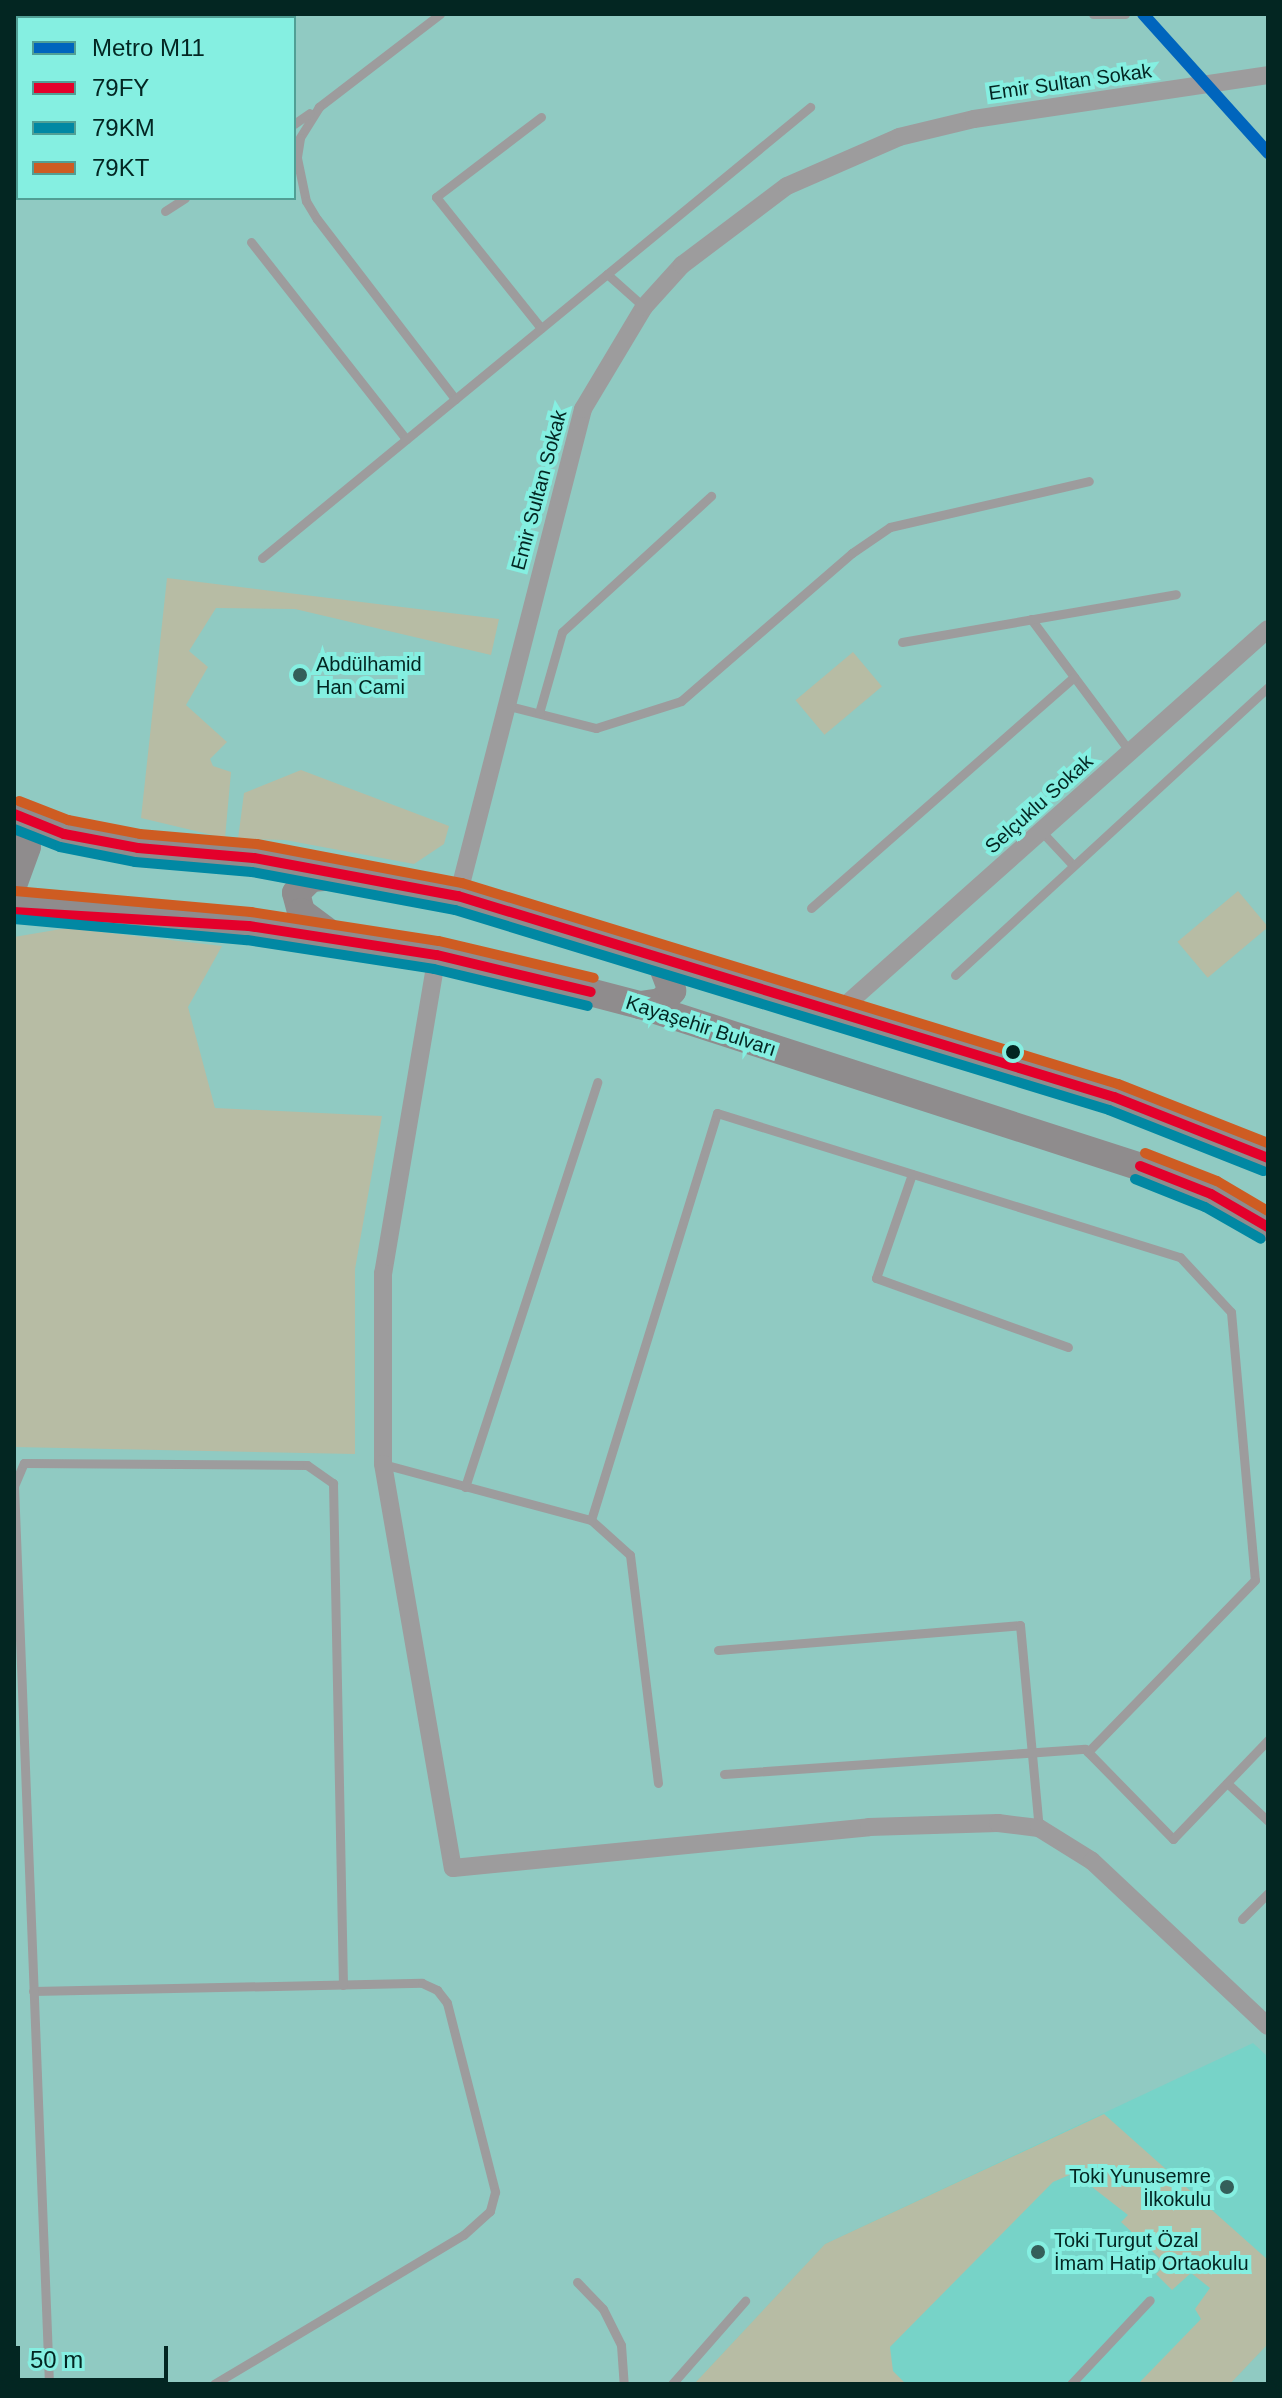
<!DOCTYPE html>
<meta charset="utf-8">
<style>
body{margin:0}
#map{position:relative;width:1282px;height:2398px;overflow:hidden;background:#90cac2;font-family:Arial,sans-serif}
div>[style]{position:absolute}
.built>*{inset:0;background:#77d3c8}
.green>*{inset:0;background:#b7bca4;transform-origin:0 0}
.lane>*{height:9px;margin:-4.5px;padding:0 4.5px;transform-origin:4.5px;border-radius:4.5px;background:#9d9c9d}
.street>*{height:18px;margin:-9px;padding:0 9px;transform-origin:9px;border-radius:9px;background:#9d9c9d}
.primary>*{height:28px;margin:-14px;padding:0 14px;transform-origin:14px;border-radius:14px;background:#8f8c8d}
.bus-1>*{height:10px;margin:-5px;padding:0 5px;transform-origin:5px;border-radius:5px;background:#e4002b}
.bus-2>*{height:10px;margin:-5px;padding:0 5px;transform-origin:5px;border-radius:5px;background:#0188a3}
.bus-3>*{height:10px;margin:-5px;padding:0 5px;transform-origin:5px;border-radius:5px;background:#ce5c22}
.metro-1>*{height:12px;margin:-6px;padding:0 6px;transform-origin:6px;border-radius:6px;background:#0065bd}
.dots>*{width:22px;height:22px;translate:-50% -50%;box-sizing:border-box;border:4px solid #85efe1;border-radius:50%}
span{translate:-50% -50%;white-space:nowrap;text-align:center;line-height:1.15;-webkit-text-stroke:8px #85efe1;paint-order:stroke}
.street-label{font-size:20px;color:#032622}
.poi-label{font-size:20px;color:#032622}
.left{translate:0 -50%;text-align:left}
.right{translate:-100% -50%;text-align:right}
.frame{position:absolute;inset:0;border:16px solid #032622;pointer-events:none}
.legend{position:absolute;left:16px;top:16px;width:280px;height:184px;box-sizing:border-box;background:#85efe1;border:2px solid #519f95;margin:0;padding:10px 14px;list-style:none;font-size:24px;color:#032622}
.legend li{display:flex;align-items:center;gap:16px;height:40px}
.legend b{width:40px;border:2px solid #519f95}
.scale{position:absolute;left:16px;top:2346px;width:152px;height:36px;box-sizing:border-box;border:4px solid #032622;border-top:0;padding-left:10px;font-size:24px;line-height:28px;white-space:nowrap;color:#032622;-webkit-text-stroke:6px #85efe1;paint-order:stroke}
</style>
<div id="map">
<div class="built">
<i style="clip-path:polygon(1253px 2043px,1268px 2057px,1268px 2344px,1230px 2384px,694px 2384px,825px 2244px)"></i>
</div>
<div class="green">
<i style="clip-path:polygon(51px 14px,221px 14px,215px 18px)"></i>
<i style="clip-path:polygon(167px 578px,499px 619px,491px 655px,295px 609px,216px 608px,189px 651px,208px 667px,186px 705px,227px 742px,210px 759px,213px 766px,231px 772px,225px 838px,141px 818px)"></i>
<i style="left:853px;top:652px;width:45px;height:75px;rotate:50deg"></i>
<i style="clip-path:polygon(301px 770px,449px 826px,444px 844px,414px 864px,285px 840px,238px 839px,244px 793px)"></i>
<i style="left:1238px;top:891px;width:47px;height:79px;rotate:50deg"></i>
<i style="clip-path:polygon(67px 928px,222px 946px,188px 1007px,215px 1108px,382px 1116px,355px 1269px,355px 1454px,14px 1447px,14px 937px)"></i>
<i style="clip-path:polygon(1104px 2114px,1268px 2260px,1268px 2344px,1230px 2384px,1138px 2384px,1201px 2319px,1195px 2309px,1210px 2288px,1191px 2273px,1172px 2290px,1156px 2274px,1166px 2264px,1121px 2222px,1128px 2215px,1074px 2173px,1053px 2182px,890px 2347px,893px 2371px,906px 2384px,694px 2384px,825px 2244px)"></i>
</div>
<div class="lane">
<i style="left:440px;top:14px;width:153px;rotate:142.5deg"></i>
<i style="left:319px;top:107px;width:36px;rotate:122deg"></i>
<i style="left:300px;top:138px;width:20px;rotate:99deg"></i>
<i style="left:297px;top:158px;width:44px;rotate:78.2deg"></i>
<i style="left:306px;top:201px;width:21px;rotate:59deg"></i>
<i style="left:317px;top:219px;width:227px;rotate:52.5deg"></i>
<i style="left:1093px;top:14px;width:32px"></i>
<i style="left:541px;top:117px;width:132px;rotate:142.7deg"></i>
<i style="left:436px;top:197px;width:168px;rotate:51.3deg"></i>
<i style="left:294px;top:124px;width:19px;rotate:-35deg"></i>
<i style="left:165px;top:211px;width:24px;rotate:-33deg"></i>
<i style="left:251px;top:242px;width:251px;rotate:51.8deg"></i>
<i style="left:607px;top:274px;width:50px;rotate:41.7deg"></i>
<i style="left:262px;top:558px;width:710px;rotate:-39.45deg"></i>
<i style="left:1031px;top:619px;width:166px;rotate:53.3deg"></i>
<i style="left:902px;top:642px;width:278px;rotate:-9.9deg"></i>
<i style="left:505px;top:705px;width:94px;rotate:14.2deg"></i>
<i style="left:596px;top:728px;width:89px;rotate:-17.6deg"></i>
<i style="left:681px;top:701px;width:226px;rotate:-40.9deg"></i>
<i style="left:852px;top:553px;width:46px;rotate:-34.4deg"></i>
<i style="left:890px;top:527px;width:204px;rotate:-13deg"></i>
<i style="left:539px;top:713px;width:84px;rotate:-74.1deg"></i>
<i style="left:562px;top:632px;width:202px;rotate:-42.4deg"></i>
<i style="left:1041px;top:831px;width:45px;rotate:46.8deg"></i>
<i style="left:811px;top:908px;width:350px;rotate:-41.3deg"></i>
<i style="left:955px;top:975px;width:425px;rotate:-42.6deg"></i>
<i style="left:912px;top:1174px;width:110px;rotate:109.1deg"></i>
<i style="left:876px;top:1278px;width:204px;rotate:19.8deg"></i>
<i style="left:383px;top:1464px;width:215px;rotate:15.1deg"></i>
<i style="left:465px;top:1487px;width:426px;rotate:-71.9deg"></i>
<i style="left:718px;top:1650px;width:303px;rotate:-4.7deg"></i>
<i style="left:1020px;top:1625px;width:204px;rotate:84.7deg"></i>
<i style="left:724px;top:1774px;width:362px;rotate:-4deg"></i>
<i style="left:1085px;top:1749px;width:126px;rotate:45.6deg"></i>
<i style="left:1173px;top:1839px;width:137px;rotate:-46.2deg"></i>
<i style="left:658px;top:1783px;width:230px;rotate:-97deg"></i>
<i style="left:630px;top:1555px;width:52px;rotate:-138.1deg"></i>
<i style="left:591px;top:1520px;width:426px;rotate:-72.8deg"></i>
<i style="left:717px;top:1113px;width:485px;rotate:17.3deg"></i>
<i style="left:1180px;top:1257px;width:75px;rotate:47.2deg"></i>
<i style="left:1231px;top:1312px;width:269px;rotate:84.9deg"></i>
<i style="left:1255px;top:1580px;width:240px;rotate:134.2deg"></i>
<i style="left:1227px;top:1783px;width:56px;rotate:42.8deg"></i>
<i style="left:1242px;top:1919px;width:37px;rotate:-45deg"></i>
<i style="left:33px;top:1991px;width:389px;rotate:-1.2deg"></i>
<i style="left:422px;top:1983px;width:17px;rotate:25deg"></i>
<i style="left:437px;top:1990px;width:16px;rotate:52deg"></i>
<i style="left:447px;top:2003px;width:195px;rotate:75.7deg"></i>
<i style="left:495px;top:2192px;width:20px;rotate:105deg"></i>
<i style="left:490px;top:2211px;width:36px;rotate:138deg"></i>
<i style="left:463px;top:2235px;width:290px;rotate:149.1deg"></i>
<i style="left:577px;top:2282px;width:37px;rotate:46deg"></i>
<i style="left:603px;top:2309px;width:40px;rotate:63.4deg"></i>
<i style="left:621px;top:2345px;width:39px;rotate:86deg"></i>
<i style="left:49px;top:2384px;width:899px;rotate:-92.23deg"></i>
<i style="left:14px;top:1486px;width:25px;rotate:-67deg"></i>
<i style="left:24px;top:1463px;width:283px;rotate:0.4deg"></i>
<i style="left:307px;top:1465px;width:32px;rotate:35deg"></i>
<i style="left:333px;top:1483px;width:502px;rotate:88.86deg"></i>
<i style="left:672px;top:2384px;width:111px;rotate:-48.7deg"></i>
<i style="left:1071px;top:2384px;width:115px;rotate:-46.8deg"></i>
</div>
<div class="street">
<i style="left:458px;top:896px;width:503px;rotate:-75.6deg"></i>
<i style="left:583px;top:409px;width:119px;rotate:-59.1deg"></i>
<i style="left:644px;top:307px;width:57px;rotate:-47.9deg"></i>
<i style="left:682px;top:265px;width:131px;rotate:-37deg"></i>
<i style="left:787px;top:186px;width:122px;rotate:-23.6deg"></i>
<i style="left:899px;top:137px;width:77px;rotate:-13.5deg"></i>
<i style="left:974px;top:119px;width:297px;rotate:-8.5deg"></i>
<i style="left:437px;top:955px;width:323px;rotate:99.6deg"></i>
<i style="left:383px;top:1273px;width:191px;rotate:90deg"></i>
<i style="left:383px;top:1464px;width:410px;rotate:80.2deg"></i>
<i style="left:453px;top:1868px;width:418px;rotate:-5.6deg"></i>
<i style="left:869px;top:1827px;width:129px;rotate:-1.8deg"></i>
<i style="left:998px;top:1823px;width:41px;rotate:7deg"></i>
<i style="left:1039px;top:1828px;width:62px;rotate:31.9deg"></i>
<i style="left:1092px;top:1861px;width:241px;rotate:43.2deg"></i>
<i style="left:839px;top:1011px;width:574px;rotate:-41.68deg"></i>
</div>
<div class="primary">
<i style="left:14px;top:814px;width:54px;rotate:21.8deg"></i>
<i style="left:64px;top:834px;width:75px;rotate:10.7deg"></i>
<i style="left:138px;top:848px;width:116px;rotate:4.9deg"></i>
<i style="left:254px;top:858px;width:208px;rotate:10.6deg"></i>
<i style="left:458px;top:896px;width:686px;rotate:17.04deg"></i>
<i style="left:1114px;top:1097px;width:166px;rotate:21.6deg"></i>
<i style="left:14px;top:823px;width:27px;rotate:62deg"></i>
<i style="left:27px;top:847px;width:37px;rotate:110deg"></i>
<i style="left:335px;top:876px;width:24px;rotate:175deg"></i>
<i style="left:311px;top:878px;width:21px;rotate:135deg"></i>
<i style="left:296px;top:893px;width:20px;rotate:75deg"></i>
<i style="left:301px;top:912px;width:44px;rotate:36.6deg"></i>
<i style="left:14px;top:905px;width:236px;rotate:5.1deg"></i>
<i style="left:249px;top:926px;width:190px;rotate:8.8deg"></i>
<i style="left:437px;top:955px;width:102px;rotate:13.1deg"></i>
<i style="left:536px;top:978px;width:107px;rotate:14.6deg"></i>
<i style="left:640px;top:1005px;width:530px;rotate:17.92deg"></i>
<i style="left:1144px;top:1168px;width:72px;rotate:21.2deg"></i>
<i style="left:1211px;top:1194px;width:66px;rotate:30.1deg"></i>
<i style="left:640px;top:1005px;width:21px;rotate:-8deg"></i>
<i style="left:661px;top:1002px;width:16px;rotate:-45deg"></i>
<i style="left:672px;top:991px;width:39px;rotate:-111deg"></i>
</div>
<div class="bus-1">
<i style="left:14px;top:814px;width:54px;rotate:21.8deg"></i>
<i style="left:64px;top:834px;width:75px;rotate:10.7deg"></i>
<i style="left:138px;top:848px;width:116px;rotate:4.9deg"></i>
<i style="left:254px;top:858px;width:208px;rotate:10.6deg"></i>
<i style="left:458px;top:896px;width:686px;rotate:17.04deg"></i>
<i style="left:1114px;top:1097px;width:166px;rotate:21.6deg"></i>
<i style="left:14px;top:912px;width:235px;rotate:3.4deg"></i>
<i style="left:249px;top:926px;width:190px;rotate:8.8deg"></i>
<i style="left:437px;top:955px;width:158px;rotate:13.5deg"></i>
<i style="left:1140px;top:1166px;width:76px;rotate:21.5deg"></i>
<i style="left:1211px;top:1194px;width:66px;rotate:30.1deg"></i>
</div>
<div class="bus-2">
<i style="left:14px;top:829px;width:49px;rotate:21.4deg"></i>
<i style="left:60px;top:847px;width:76px;rotate:11.3deg"></i>
<i style="left:135px;top:862px;width:117px;rotate:4.9deg"></i>
<i style="left:252px;top:872px;width:207px;rotate:10.6deg"></i>
<i style="left:455px;top:910px;width:684px;rotate:17deg"></i>
<i style="left:1109px;top:1110px;width:166px;rotate:21.6deg"></i>
<i style="left:14px;top:919px;width:234px;rotate:5.2deg"></i>
<i style="left:247px;top:940px;width:189px;rotate:8.8deg"></i>
<i style="left:434px;top:969px;width:158px;rotate:13.5deg"></i>
<i style="left:1135px;top:1179px;width:75px;rotate:21.8deg"></i>
<i style="left:1205px;top:1207px;width:64px;rotate:29.7deg"></i>
</div>
<div class="bus-3">
<i style="left:19px;top:801px;width:53px;rotate:21.2deg"></i>
<i style="left:68px;top:820px;width:73px;rotate:11deg"></i>
<i style="left:140px;top:834px;width:117px;rotate:4.9deg"></i>
<i style="left:257px;top:844px;width:209px;rotate:10.8deg"></i>
<i style="left:462px;top:883px;width:686px;rotate:17.04deg"></i>
<i style="left:1118px;top:1084px;width:161px;rotate:21.5deg"></i>
<i style="left:15px;top:891px;width:237px;rotate:5.1deg"></i>
<i style="left:251px;top:912px;width:190px;rotate:8.8deg"></i>
<i style="left:439px;top:941px;width:159px;rotate:13.4deg"></i>
<i style="left:1145px;top:1153px;width:77px;rotate:21.3deg"></i>
<i style="left:1217px;top:1181px;width:59px;rotate:30.5deg"></i>
</div>
<div class="metro-1">
<i style="left:1143px;top:14px;width:187px;rotate:48deg"></i>
</div>
<div class="dots">
<i style="left:300px;top:675px;background:#345f5a"></i>
<i style="left:1013px;top:1052px;background:#032622"></i>
<i style="left:1227px;top:2187px;background:#345f5a"></i>
<i style="left:1038px;top:2252px;background:#345f5a"></i>
</div>
<div class="street-label">
<span style="left:1070px;top:82px;rotate:-8deg">Emir Sultan Sokak</span>
<span style="left:539px;top:490px;rotate:-75deg">Emir Sultan Sokak</span>
<span style="left:1039px;top:804px;rotate:-42deg">Selçuklu Sokak</span>
<span style="left:701px;top:1026px;rotate:18deg">Kayaşehir Bulvarı</span>
</div>
<div class="poi-label">
<span class="left" style="left:316px;top:676px">Abdülhamid<br>Han Cami</span>
<span class="right" style="left:1211px;top:2188px">Toki Yunusemre<br>İlkokulu</span>
<span class="left" style="left:1054px;top:2252px">Toki Turgut Özal<br>İmam Hatip Ortaokulu</span>
</div>
<div class="frame"></div>
<ul class="legend">
<li><b style="height:10px;background:#0065bd"></b>Metro M11</li>
<li><b style="height:10px;background:#e4002b"></b>79FY</li>
<li><b style="height:10px;background:#0188a3"></b>79KM</li>
<li><b style="height:10px;background:#ce5c22"></b>79KT</li>
</ul>
<div class="scale">50 m</div>
</div>
